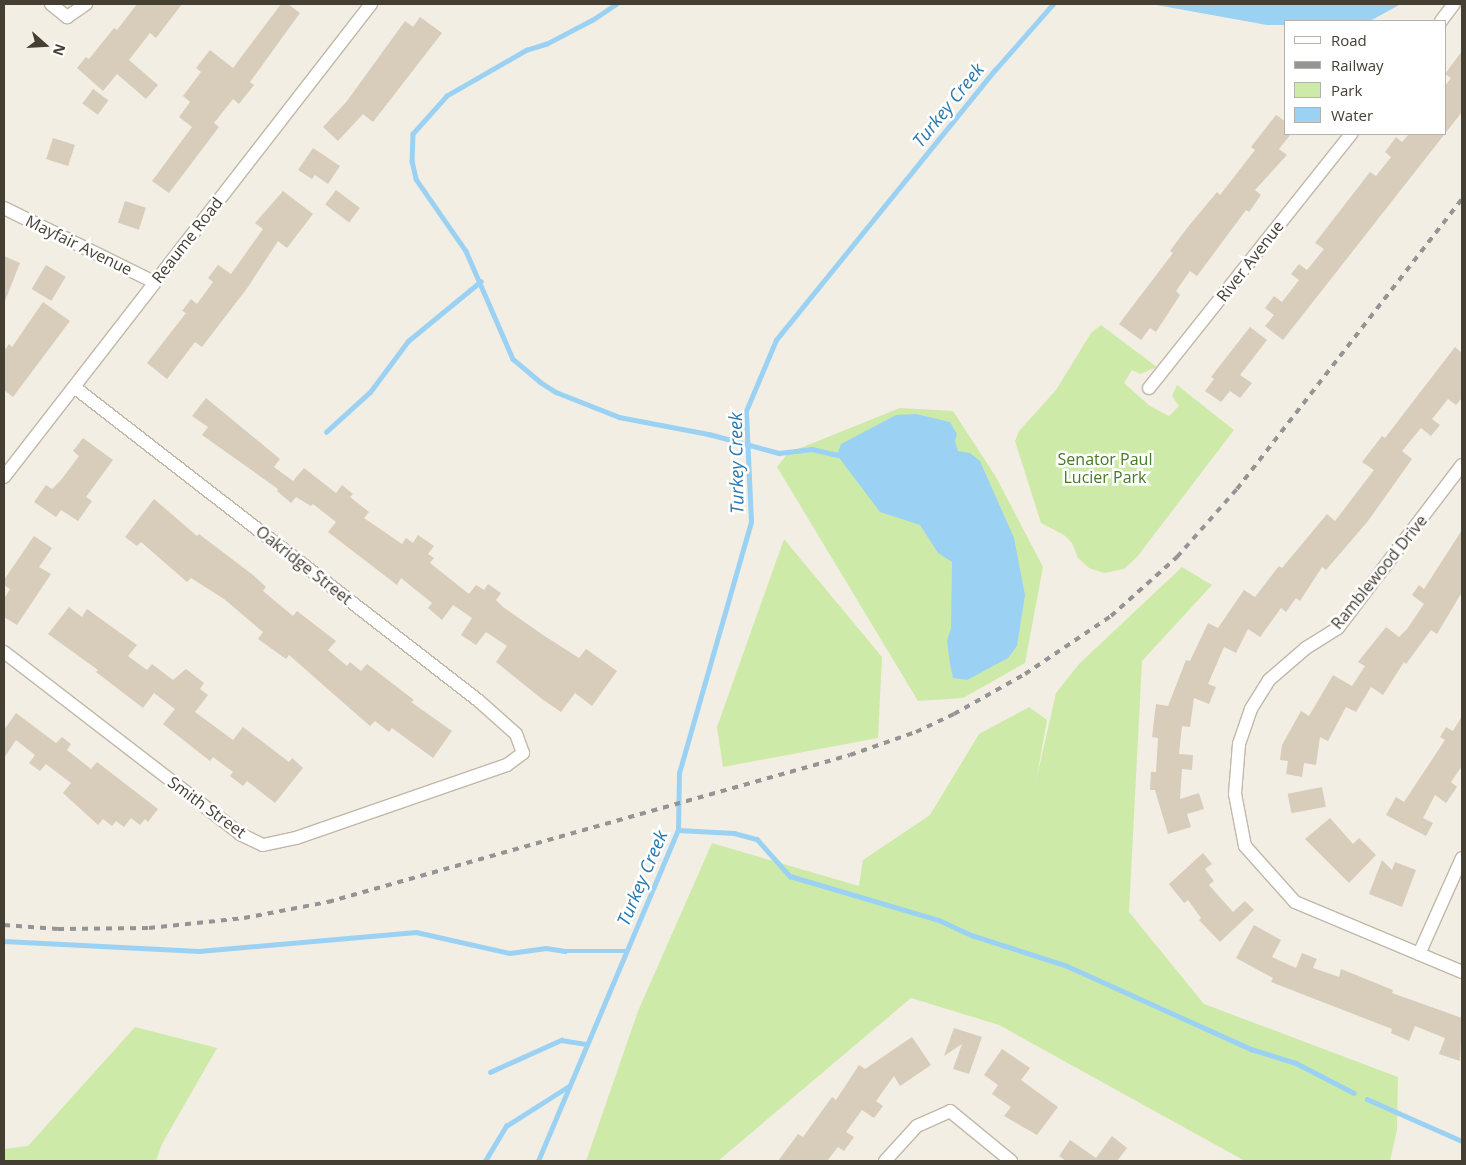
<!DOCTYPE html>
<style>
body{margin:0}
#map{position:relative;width:1466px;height:1165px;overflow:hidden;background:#f3eee3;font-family:"Open Sans",sans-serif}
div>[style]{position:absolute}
.green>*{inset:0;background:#ceeaa9}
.water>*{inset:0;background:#9bd2f4}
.stream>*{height:4.5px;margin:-2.25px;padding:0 2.25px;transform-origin:2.25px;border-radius:2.25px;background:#9bd2f4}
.building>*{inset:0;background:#d8ccbb;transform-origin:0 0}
.roads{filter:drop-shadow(1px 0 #c1b8a9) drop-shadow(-1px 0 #c1b8a9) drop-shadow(0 1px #c1b8a9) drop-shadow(0 -1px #c1b8a9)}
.street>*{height:12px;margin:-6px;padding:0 6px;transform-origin:6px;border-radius:6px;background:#fff}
.rail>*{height:4px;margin-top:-2px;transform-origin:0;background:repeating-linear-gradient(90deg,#949494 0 6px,transparent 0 12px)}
span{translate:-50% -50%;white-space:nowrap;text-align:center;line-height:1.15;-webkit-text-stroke:5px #fff;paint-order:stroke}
.street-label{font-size:16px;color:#453e33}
.park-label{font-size:16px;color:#467924}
.water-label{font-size:18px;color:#2678ae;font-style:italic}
.frame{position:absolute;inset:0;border:5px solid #453e33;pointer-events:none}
.legend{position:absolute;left:1284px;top:20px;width:162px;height:115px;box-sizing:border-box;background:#fff;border:1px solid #b5b2ad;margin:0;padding:6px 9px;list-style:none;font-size:15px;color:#453e33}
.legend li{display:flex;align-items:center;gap:10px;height:25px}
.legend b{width:25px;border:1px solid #b5b2ad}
.north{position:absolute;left:20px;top:20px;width:50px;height:50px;-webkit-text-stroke:4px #fff;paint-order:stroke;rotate:109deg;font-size:14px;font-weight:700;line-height:20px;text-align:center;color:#453e33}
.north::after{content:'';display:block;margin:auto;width:18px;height:22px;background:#453e33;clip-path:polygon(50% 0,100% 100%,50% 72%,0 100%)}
</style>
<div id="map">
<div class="green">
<i style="clip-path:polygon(1101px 325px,1157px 367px,1140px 374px,1132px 370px,1124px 383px,1150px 406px,1169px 416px,1179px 406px,1172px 396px,1177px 385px,1234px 430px,1137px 557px,1124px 569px,1104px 573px,1089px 568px,1078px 558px,1072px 543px,1064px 535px,1041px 523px,1015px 441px,1019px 431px,1056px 390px,1091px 333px)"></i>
<i style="clip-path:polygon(900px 408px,953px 411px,996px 477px,1043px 567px,1025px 663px,963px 698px,918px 701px,777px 467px,788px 453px)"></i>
<i style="clip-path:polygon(784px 539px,882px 657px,878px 738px,723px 767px,717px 727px)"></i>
<i style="clip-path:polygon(1182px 567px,1212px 585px,1142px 661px,1129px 912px,1204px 1004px,1398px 1077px,1397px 1130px,1390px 1161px,1245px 1161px,999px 1025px,911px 998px,718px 1161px,586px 1161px,638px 1011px,712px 843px,859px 886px,863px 860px,930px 815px,979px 734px,1029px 707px,1047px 720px,1036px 781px,1056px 693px,1079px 664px)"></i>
<i style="clip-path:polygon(135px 1027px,217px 1048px,162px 1144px,156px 1161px,4px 1161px,4px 1149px,28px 1146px)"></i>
</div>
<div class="water">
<i style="clip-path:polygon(1151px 4px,1401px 4px,1370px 21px,1285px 21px,1285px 25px,1267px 25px)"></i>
<i style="clip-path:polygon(916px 414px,950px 422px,957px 434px,955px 441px,958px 451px,970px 453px,980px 461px,1014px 538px,1025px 595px,1017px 646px,1008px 658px,967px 680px,953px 678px,950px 664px,947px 641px,951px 628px,952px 562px,938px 553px,920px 525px,880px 512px,837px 455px,841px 444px,896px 415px)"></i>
</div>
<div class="stream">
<i style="left:617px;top:4px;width:29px;rotate:146deg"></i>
<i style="left:593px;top:20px;width:52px;rotate:152.4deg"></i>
<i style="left:547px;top:44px;width:21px;rotate:163deg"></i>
<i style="left:527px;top:50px;width:92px;rotate:150.1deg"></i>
<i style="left:447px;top:96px;width:51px;rotate:131.8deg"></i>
<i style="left:413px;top:134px;width:27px;rotate:92deg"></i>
<i style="left:412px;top:161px;width:18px;rotate:77deg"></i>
<i style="left:416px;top:179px;width:88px;rotate:55.2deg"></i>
<i style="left:466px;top:251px;width:118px;rotate:66.5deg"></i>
<i style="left:513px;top:359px;width:35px;rotate:40deg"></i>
<i style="left:540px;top:382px;width:19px;rotate:32deg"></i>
<i style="left:556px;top:392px;width:68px;rotate:21.6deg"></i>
<i style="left:619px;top:417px;width:92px;rotate:10.7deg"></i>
<i style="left:709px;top:434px;width:73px;rotate:15.2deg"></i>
<i style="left:779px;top:453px;width:33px;rotate:-7deg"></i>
<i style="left:812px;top:449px;width:26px;rotate:13deg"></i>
<i style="left:326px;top:432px;width:59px;rotate:-42.3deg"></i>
<i style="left:370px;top:392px;width:64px;rotate:-53.3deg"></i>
<i style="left:408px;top:341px;width:94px;rotate:-39.4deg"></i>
<i style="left:678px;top:830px;width:56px;rotate:3.1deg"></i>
<i style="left:734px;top:833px;width:24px;rotate:15deg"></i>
<i style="left:757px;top:839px;width:50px;rotate:48.3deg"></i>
<i style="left:790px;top:876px;width:155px;rotate:16.5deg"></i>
<i style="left:939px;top:920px;width:38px;rotate:25deg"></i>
<i style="left:974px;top:936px;width:96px;rotate:17.7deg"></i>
<i style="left:1065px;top:965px;width:204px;rotate:24.3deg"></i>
<i style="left:1251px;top:1049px;width:47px;rotate:17.3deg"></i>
<i style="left:1296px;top:1063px;width:65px;rotate:27.3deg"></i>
<i style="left:4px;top:941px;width:195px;rotate:2.9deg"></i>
<i style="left:199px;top:951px;width:218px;rotate:-5deg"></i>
<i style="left:416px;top:932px;width:96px;rotate:12.6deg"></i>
<i style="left:510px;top:953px;width:36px;rotate:-8deg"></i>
<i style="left:546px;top:948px;width:19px;rotate:9deg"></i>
<i style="left:565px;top:951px;width:61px"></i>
<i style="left:490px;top:1072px;width:78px;rotate:-24.3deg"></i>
<i style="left:561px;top:1040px;width:26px;rotate:9deg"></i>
<i style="left:1367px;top:1099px;width:104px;rotate:23.9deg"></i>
<i style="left:485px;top:1161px;width:41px;rotate:-59deg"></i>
<i style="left:506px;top:1126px;width:75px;rotate:-32.4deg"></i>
<i style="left:538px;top:1161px;width:359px;rotate:-67.1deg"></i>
<i style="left:678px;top:830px;width:57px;rotate:-89deg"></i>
<i style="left:679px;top:773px;width:261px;rotate:-74deg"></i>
<i style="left:751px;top:522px;width:111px;rotate:-92.6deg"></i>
<i style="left:746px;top:411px;width:77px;rotate:-67.1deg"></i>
<i style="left:776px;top:340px;width:348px;rotate:-51deg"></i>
<i style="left:995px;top:70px;width:88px;rotate:-48.7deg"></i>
</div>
<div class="building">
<i style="clip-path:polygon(137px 4px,182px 4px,156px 38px,150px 33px,129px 60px,158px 85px,146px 99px,117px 74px,103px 91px,77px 68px,86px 57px,89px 59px,114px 28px,117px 30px)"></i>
<i style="clip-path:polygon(281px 4px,288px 4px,300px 13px,250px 82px,254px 85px,239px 104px,233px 99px,214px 123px,219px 127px,169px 193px,152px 181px,192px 127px,179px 117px,190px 102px,183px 96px,201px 72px,196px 68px,210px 50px,233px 68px)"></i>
<i style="clip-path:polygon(420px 17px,442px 33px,373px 122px,363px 114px,338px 141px,323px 127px,347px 101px,405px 21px,413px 27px)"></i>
<i style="clip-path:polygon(1462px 51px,1462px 112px,1283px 340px,1265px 326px,1274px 315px,1265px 308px,1274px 296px,1282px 302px,1299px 280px,1291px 274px,1299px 264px,1307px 270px,1324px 249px,1315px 243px,1370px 172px,1376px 176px,1391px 157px,1385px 152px,1396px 137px,1402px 142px,1409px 134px,1445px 134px,1445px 86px,1451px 78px,1445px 74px)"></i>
<i style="left:93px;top:89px;width:19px;height:18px;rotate:36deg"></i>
<i style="clip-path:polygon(1276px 115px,1285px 121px,1285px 134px,1291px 134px,1279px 149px,1287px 155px,1255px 190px,1261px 195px,1249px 212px,1246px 210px,1197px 276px,1190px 271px,1176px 291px,1180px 295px,1156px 332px,1150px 328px,1141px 340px,1119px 324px,1173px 253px,1170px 251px,1187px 228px,1217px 192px,1220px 195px,1255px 150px,1251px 147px)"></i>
<i style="left:53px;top:138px;width:23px;height:22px;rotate:18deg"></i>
<i style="clip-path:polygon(313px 148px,340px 166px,328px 184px,315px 175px,312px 179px,298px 170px)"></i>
<i style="left:336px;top:190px;width:30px;height:18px;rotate:37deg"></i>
<i style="clip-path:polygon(283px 191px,313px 214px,287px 248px,278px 241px,248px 287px,202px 347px,195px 342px,167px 379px,147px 363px,186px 313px,182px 311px,191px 299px,197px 304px,213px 282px,208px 278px,218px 265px,231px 274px,263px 229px,255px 223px)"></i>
<i style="left:125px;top:201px;width:22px;height:23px;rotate:18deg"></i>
<i style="clip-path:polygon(4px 256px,20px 263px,5px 301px,4px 301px)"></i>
<i style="left:46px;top:265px;width:23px;height:28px;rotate:31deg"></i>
<i style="clip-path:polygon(43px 302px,70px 321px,13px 397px,4px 390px,4px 351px,9px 344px,12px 347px)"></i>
<i style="clip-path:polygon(1250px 327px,1267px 340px,1240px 375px,1252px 383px,1240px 398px,1230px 391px,1221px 402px,1205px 391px,1214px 379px,1211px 377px)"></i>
<i style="clip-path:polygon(1455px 347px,1462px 353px,1462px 398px,1456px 405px,1448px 399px,1432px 419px,1440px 425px,1431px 436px,1421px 428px,1402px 451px,1412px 459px,1368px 521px,1326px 570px,1322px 567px,1300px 601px,1296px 598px,1286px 612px,1281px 608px,1260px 637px,1248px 629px,1236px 653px,1224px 647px,1208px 684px,1216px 687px,1209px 704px,1194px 698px,1190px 727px,1182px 726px,1179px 754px,1193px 755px,1192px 770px,1182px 769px,1180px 799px,1199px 793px,1204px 809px,1187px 814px,1191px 827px,1168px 834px,1155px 790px,1150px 790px,1151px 772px,1156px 772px,1158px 738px,1152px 737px,1156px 704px,1168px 706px,1186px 660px,1190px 661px,1208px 623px,1218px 628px,1244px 590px,1255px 597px,1279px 566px,1282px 568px,1327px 514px,1335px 521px,1374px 470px,1362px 462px,1382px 436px,1385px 438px)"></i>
<i style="clip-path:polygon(206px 398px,280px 459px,274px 467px,293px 481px,304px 468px,336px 493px,342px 485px,353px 494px,350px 497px,369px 512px,364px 518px,402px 544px,406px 538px,413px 543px,418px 535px,434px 546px,428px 554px,434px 558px,430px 563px,469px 594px,476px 585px,484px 590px,488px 584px,501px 593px,496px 600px,503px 607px,543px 635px,579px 658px,586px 649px,617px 671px,592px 706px,575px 693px,561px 712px,542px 699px,496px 662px,507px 646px,486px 632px,476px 645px,461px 635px,472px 618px,453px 605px,442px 620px,428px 608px,432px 603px,401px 578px,397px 585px,328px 532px,336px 522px,313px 504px,311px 506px,296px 497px,291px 503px,277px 491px,278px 489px,202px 435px,208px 427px,192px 416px)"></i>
<i style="clip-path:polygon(83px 438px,113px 460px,86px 497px,92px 501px,78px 521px,61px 510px,56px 517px,34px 502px,46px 485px,52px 489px,61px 480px,79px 456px,73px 451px)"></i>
<i style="clip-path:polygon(154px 499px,197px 536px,199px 534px,253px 575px,266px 587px,263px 591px,293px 616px,297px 611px,336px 641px,328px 650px,347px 666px,350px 662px,361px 671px,367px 664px,414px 700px,411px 702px,452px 731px,433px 758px,392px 728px,389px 732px,375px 721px,370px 726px,289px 655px,286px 659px,258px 639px,263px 632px,224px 599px,191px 578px,187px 582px,141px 542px,137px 546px,125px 537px)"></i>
<i style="clip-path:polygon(1462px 530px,1462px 592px,1437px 634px,1431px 630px,1406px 664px,1404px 662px,1383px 695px,1371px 687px,1356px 712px,1346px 707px,1328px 741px,1320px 737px,1316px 765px,1304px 763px,1302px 777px,1286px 774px,1288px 761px,1280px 760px,1282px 745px,1301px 711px,1309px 716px,1333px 675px,1352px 686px,1365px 666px,1358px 662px,1386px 627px,1399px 637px,1407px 629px,1424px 604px,1412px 595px,1419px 585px,1424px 589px)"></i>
<i style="clip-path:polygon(34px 536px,52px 548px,39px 567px,51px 574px,17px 625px,4px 617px,4px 599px,10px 589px,4px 585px,4px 580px)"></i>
<i style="clip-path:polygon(69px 607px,82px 617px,87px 609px,137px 645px,128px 656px,147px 670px,152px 664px,173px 680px,186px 669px,204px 683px,200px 689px,208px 695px,195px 712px,233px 740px,243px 727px,289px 762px,292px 758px,303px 768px,275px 803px,247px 781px,243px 786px,230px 776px,233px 772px,213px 757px,210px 761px,163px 724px,175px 709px,154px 693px,143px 708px,96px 672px,98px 670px,48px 634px)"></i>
<i style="clip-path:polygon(16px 713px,56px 743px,62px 737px,71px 744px,67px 750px,91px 769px,97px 762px,158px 809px,148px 822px,145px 819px,140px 825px,131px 818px,124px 827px,116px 821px,112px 826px,103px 819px,98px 825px,63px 793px,71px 783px,46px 764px,40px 771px,29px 763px,35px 755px,16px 740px,4px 758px,4px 730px)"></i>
<i style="clip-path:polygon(1462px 716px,1462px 766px,1451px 782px,1457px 787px,1446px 803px,1435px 795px,1423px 818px,1433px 823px,1426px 836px,1386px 815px,1396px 797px,1404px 802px,1445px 740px,1440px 737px,1446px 727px,1453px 731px)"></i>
<i style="left:1322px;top:787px;width:20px;height:35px;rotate:79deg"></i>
<i style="clip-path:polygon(1330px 818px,1353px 844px,1359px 838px,1376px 855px,1349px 883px,1305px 839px)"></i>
<i style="clip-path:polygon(1203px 853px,1212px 864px,1205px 869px,1214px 881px,1209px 885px,1233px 912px,1245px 901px,1254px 910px,1220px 942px,1199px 920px,1201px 918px,1188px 900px,1184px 903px,1169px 884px)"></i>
<i style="clip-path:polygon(1382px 860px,1392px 870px,1395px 862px,1416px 870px,1402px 907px,1369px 894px)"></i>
<i style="clip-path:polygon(1254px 925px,1281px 940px,1272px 957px,1296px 968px,1302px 953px,1317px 959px,1313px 968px,1339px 977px,1341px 969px,1393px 990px,1392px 993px,1462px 1018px,1460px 1061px,1439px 1054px,1445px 1038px,1415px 1026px,1409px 1041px,1391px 1033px,1392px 1029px,1271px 982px,1273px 978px,1236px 958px)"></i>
<i style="clip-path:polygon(954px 1028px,982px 1037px,969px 1074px,953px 1069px,962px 1044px,944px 1056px)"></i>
<i style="clip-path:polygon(912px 1037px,931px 1065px,900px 1086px,894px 1076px,876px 1101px,883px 1106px,874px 1118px,862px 1110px,846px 1132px,854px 1137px,844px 1151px,838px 1147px,827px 1161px,778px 1161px,798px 1134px,803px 1137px,832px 1097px,836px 1100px,859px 1065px,865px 1069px)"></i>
<i style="clip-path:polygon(1002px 1049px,1030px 1068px,1021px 1080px,1058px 1107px,1037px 1135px,1004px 1116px,1011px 1107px,992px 1094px,998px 1085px,984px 1075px)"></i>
<i style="clip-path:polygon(1112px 1136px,1127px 1148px,1117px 1161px,1066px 1161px,1059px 1156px,1070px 1140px,1096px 1158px)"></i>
</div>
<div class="roads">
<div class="street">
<i style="left:51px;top:4px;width:21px;rotate:39deg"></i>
<i style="left:67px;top:17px;width:23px;rotate:-34deg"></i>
<i style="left:1441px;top:21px;width:21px;rotate:-53deg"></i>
<i style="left:4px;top:208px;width:167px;rotate:26.3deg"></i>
<i style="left:1149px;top:388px;width:325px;rotate:-51.5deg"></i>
<i style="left:1462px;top:465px;width:205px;rotate:127.3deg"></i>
<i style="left:1338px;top:628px;width:38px;rotate:148deg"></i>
<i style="left:1306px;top:648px;width:49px;rotate:139.1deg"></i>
<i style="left:1269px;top:680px;width:34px;rotate:122deg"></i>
<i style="left:1251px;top:709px;width:37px;rotate:109deg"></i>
<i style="left:1239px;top:744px;width:50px;rotate:94.6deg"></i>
<i style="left:1235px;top:794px;width:53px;rotate:79.1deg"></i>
<i style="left:1245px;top:846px;width:75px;rotate:48.2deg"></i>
<i style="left:1295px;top:902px;width:181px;rotate:22.7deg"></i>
<i style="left:4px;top:477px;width:599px;rotate:-52.19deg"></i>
<i style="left:4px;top:652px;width:298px;rotate:37.6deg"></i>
<i style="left:240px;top:834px;width:25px;rotate:26deg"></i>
<i style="left:263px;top:845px;width:34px;rotate:-12deg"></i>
<i style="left:296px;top:838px;width:223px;rotate:-19.1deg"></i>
<i style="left:507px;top:765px;width:20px;rotate:-37deg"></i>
<i style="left:523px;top:753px;width:20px;rotate:-110deg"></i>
<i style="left:516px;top:734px;width:50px;rotate:-138.3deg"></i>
<i style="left:479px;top:701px;width:512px;rotate:-142.21deg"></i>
<i style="left:1419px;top:954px;width:105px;rotate:-65.9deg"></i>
<i style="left:885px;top:1161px;width:47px;rotate:-47.6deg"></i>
<i style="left:917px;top:1126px;width:36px;rotate:-24deg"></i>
<i style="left:950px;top:1111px;width:79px;rotate:39.3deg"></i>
</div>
</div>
<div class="rail">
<i style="left:4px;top:925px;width:54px;rotate:4.2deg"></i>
<i style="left:58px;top:929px;width:91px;rotate:-0.6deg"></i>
<i style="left:149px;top:928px;width:96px;rotate:-6deg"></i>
<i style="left:244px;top:918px;width:86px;rotate:-10.8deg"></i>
<i style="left:328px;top:902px;width:542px;rotate:-15.73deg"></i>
<i style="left:850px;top:755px;width:70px;rotate:-19.2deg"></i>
<i style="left:916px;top:732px;width:42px;rotate:-25.3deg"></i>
<i style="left:954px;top:714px;width:81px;rotate:-29.4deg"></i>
<i style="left:1025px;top:674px;width:104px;rotate:-34deg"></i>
<i style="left:1111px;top:616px;width:89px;rotate:-41.8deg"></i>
<i style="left:1177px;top:557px;width:91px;rotate:-48.6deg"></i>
<i style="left:1237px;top:489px;width:367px;rotate:-52.2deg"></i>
</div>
<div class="street-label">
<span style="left:187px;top:240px;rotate:-52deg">Reaume Road</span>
<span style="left:79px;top:245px;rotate:26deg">Mayfair Avenue</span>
<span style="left:1250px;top:261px;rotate:-52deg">River Avenue</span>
<span style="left:304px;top:565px;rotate:38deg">Oakridge Street</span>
<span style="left:1379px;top:572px;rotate:-51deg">Ramblewood Drive</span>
<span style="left:207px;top:807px;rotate:36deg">Smith Street</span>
</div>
<div class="park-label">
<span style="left:1105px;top:468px">Senator Paul<br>Lucier Park</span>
</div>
<div class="water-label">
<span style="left:948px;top:105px;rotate:-51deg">Turkey Creek</span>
<span style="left:736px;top:463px;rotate:-91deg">Turkey Creek</span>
<span style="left:642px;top:878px;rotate:-67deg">Turkey Creek</span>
</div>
<div class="frame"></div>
<ul class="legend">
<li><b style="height:6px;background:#fff"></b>Road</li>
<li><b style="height:6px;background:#949494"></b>Railway</li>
<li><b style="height:14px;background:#ceeaa9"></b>Park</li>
<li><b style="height:14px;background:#9bd2f4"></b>Water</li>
</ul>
<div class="north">N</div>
</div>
